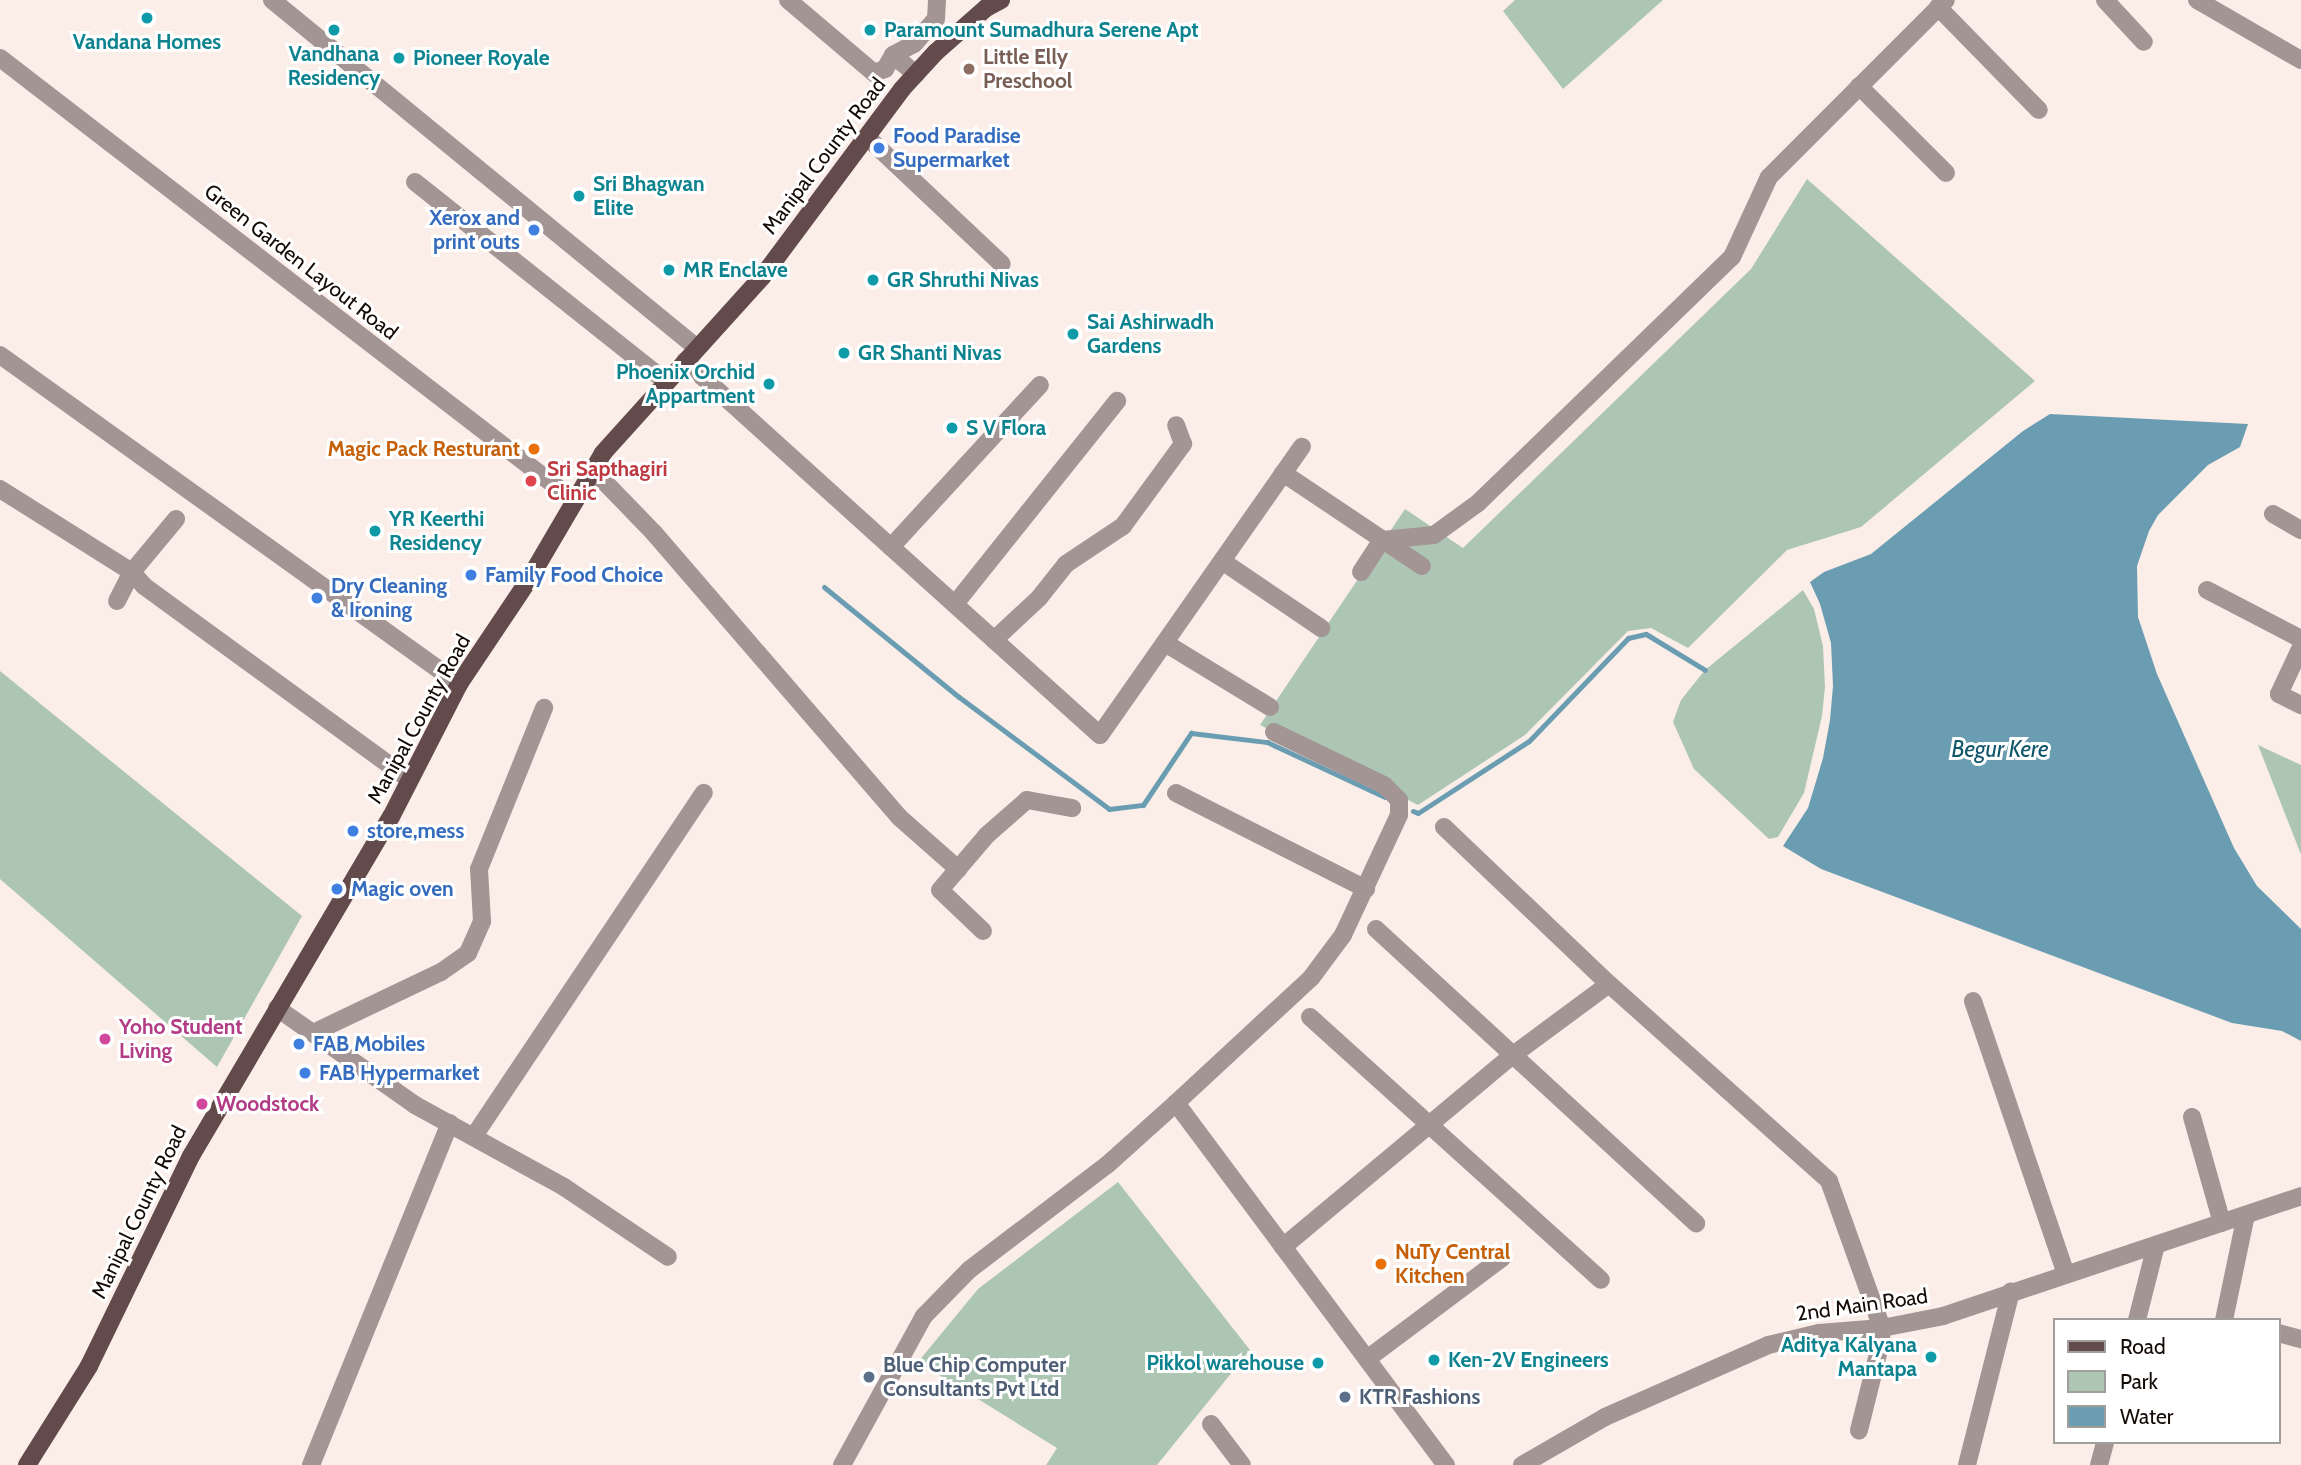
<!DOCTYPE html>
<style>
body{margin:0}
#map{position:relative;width:2301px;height:1465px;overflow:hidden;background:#fbeee9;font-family:Cabin,sans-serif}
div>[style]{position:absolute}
.green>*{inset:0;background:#adc6b4}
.water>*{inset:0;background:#6a9db1}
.stream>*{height:5px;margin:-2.5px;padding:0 2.5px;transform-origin:2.5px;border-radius:2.5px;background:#6a9db1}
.minor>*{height:18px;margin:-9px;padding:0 9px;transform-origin:9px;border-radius:9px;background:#a49595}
.major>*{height:18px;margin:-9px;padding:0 9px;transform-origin:9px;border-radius:9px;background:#644b4b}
.dots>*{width:19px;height:19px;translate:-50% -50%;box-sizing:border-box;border:4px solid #fff;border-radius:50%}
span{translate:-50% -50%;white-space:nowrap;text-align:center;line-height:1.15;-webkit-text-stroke:6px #fff;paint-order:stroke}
.culture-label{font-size:21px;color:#0d838f;font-weight:700}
.left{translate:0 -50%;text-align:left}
.right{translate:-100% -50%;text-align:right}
.education-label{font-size:21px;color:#785e54;font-weight:700}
.shop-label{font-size:21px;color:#366cbe;font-weight:700}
.street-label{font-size:21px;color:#140a06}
.food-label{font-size:21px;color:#c56008;font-weight:700}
.health-label{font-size:21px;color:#be3a42;font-weight:700}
.hotel-label{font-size:21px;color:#b23c85;font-weight:700}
.service-label{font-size:21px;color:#4e5e75;font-weight:700}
.water-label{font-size:23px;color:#0f556b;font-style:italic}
.legend{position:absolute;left:2053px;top:1318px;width:228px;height:126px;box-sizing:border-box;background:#fff;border:2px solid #a19d9b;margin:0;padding:9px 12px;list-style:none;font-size:21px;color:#140a06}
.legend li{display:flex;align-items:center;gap:14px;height:35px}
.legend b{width:35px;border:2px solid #a19d9b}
</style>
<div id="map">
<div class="green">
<i style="clip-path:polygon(1515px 0,1663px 0,1563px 89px,1503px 11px)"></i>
<i style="clip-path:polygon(1807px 179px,2035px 381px,1861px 527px,1787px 550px,1688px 648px,1651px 628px,1628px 631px,1525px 735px,1418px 805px,1260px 725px,1405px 509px,1463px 548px,1751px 269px)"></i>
<i style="clip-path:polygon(1803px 590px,1814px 609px,1823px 646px,1825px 687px,1822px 716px,1804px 793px,1778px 837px,1769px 839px,1694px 769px,1673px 722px,1681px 700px,1705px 670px)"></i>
<i style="clip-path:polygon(0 671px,302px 916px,217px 1067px,0 879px)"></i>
<i style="clip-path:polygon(2258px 745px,2301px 765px,2301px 854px,2300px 852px)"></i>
<i style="clip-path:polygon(1118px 1182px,1250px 1350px,1157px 1465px,1046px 1465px,1057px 1448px,918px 1362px,978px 1289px)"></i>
</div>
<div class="water">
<i style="clip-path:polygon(2050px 414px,2248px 424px,2240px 447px,2208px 465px,2158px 515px,2149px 531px,2137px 566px,2138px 617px,2157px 674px,2234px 848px,2257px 886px,2301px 929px,2301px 1041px,2282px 1031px,2232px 1023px,1821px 869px,1783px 846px,1808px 808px,1823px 758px,1830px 720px,1833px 686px,1831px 643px,1820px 604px,1810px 582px,1824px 572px,1871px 554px,2023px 431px)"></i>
</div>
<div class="stream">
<i style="left:824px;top:587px;width:174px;rotate:39.2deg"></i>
<i style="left:959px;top:697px;width:187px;rotate:36.7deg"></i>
<i style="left:1109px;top:809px;width:34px;rotate:-7deg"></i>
<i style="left:1143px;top:805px;width:87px;rotate:-56.3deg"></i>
<i style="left:1191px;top:733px;width:77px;rotate:6.8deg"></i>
<i style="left:1267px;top:742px;width:130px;rotate:25deg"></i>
<i style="left:1413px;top:811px;width:5px;rotate:22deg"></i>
<i style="left:1418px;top:813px;width:132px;rotate:-33deg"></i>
<i style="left:1529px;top:741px;width:143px;rotate:-46.1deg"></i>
<i style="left:1628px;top:638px;width:18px;rotate:-13deg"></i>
<i style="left:1646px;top:634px;width:69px;rotate:31.4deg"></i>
</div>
<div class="minor">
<i style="left:272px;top:0;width:549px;rotate:39.31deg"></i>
<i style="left:788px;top:0;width:113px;rotate:40.3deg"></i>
<i style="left:874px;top:73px;width:12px;rotate:-20deg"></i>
<i style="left:885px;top:69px;width:16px;rotate:-60deg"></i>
<i style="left:893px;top:55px;width:30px;rotate:40deg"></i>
<i style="left:2105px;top:0;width:57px;rotate:47.1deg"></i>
<i style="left:2197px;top:0;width:120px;rotate:30deg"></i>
<i style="left:1938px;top:7px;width:144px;rotate:45.6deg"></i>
<i style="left:893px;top:55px;width:24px;rotate:-28deg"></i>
<i style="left:914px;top:44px;width:33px;rotate:-49deg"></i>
<i style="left:936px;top:19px;width:19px;rotate:-87deg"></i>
<i style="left:0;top:58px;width:726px;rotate:37.61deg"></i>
<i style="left:1859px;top:86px;width:123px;rotate:45deg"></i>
<i style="left:867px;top:137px;width:185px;rotate:43.3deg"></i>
<i style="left:415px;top:182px;width:321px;rotate:38.5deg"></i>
<i style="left:0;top:355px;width:565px;rotate:35.63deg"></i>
<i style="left:685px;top:361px;width:278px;rotate:42.1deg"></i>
<i style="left:891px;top:547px;width:220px;rotate:-47.4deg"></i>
<i style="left:593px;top:470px;width:88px;rotate:45.9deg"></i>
<i style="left:654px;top:533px;width:375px;rotate:49.2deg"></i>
<i style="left:899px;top:817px;width:79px;rotate:41.4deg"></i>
<i style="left:1283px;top:473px;width:167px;rotate:33.8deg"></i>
<i style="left:0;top:489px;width:156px;rotate:32.2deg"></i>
<i style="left:132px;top:572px;width:18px;rotate:49deg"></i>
<i style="left:144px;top:586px;width:328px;rotate:36.1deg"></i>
<i style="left:2273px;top:514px;width:32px;rotate:30deg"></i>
<i style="left:1382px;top:540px;width:52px;rotate:-5.5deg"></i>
<i style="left:1434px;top:535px;width:54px;rotate:-36deg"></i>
<i style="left:1478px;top:503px;width:354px;rotate:-44.1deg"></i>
<i style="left:1732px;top:257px;width:88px;rotate:-65.2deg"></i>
<i style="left:1769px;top:177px;width:250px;rotate:-45deg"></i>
<i style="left:891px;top:547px;width:281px;rotate:42deg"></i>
<i style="left:1100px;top:735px;width:352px;rotate:-55deg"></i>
<i style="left:1222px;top:561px;width:120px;rotate:34.1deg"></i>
<i style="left:1361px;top:572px;width:38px;rotate:-57deg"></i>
<i style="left:2207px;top:590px;width:106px;rotate:27.5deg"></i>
<i style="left:117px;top:601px;width:33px;rotate:-63deg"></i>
<i style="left:132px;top:572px;width:69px;rotate:-50.3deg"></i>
<i style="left:955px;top:604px;width:260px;rotate:-51.4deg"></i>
<i style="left:994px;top:640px;width:62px;rotate:-43deg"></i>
<i style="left:1039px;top:598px;width:43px;rotate:-51.5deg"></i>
<i style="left:1066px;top:564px;width:69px;rotate:-33.7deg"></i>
<i style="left:1123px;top:526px;width:102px;rotate:-53.8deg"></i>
<i style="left:1183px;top:444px;width:20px;rotate:-110deg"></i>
<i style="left:1165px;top:643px;width:123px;rotate:31.4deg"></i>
<i style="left:2301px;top:647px;width:52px;rotate:115.1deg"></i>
<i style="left:2279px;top:694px;width:25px;rotate:27deg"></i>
<i style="left:1176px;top:793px;width:213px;rotate:26.8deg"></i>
<i style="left:1444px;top:827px;width:228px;rotate:43.6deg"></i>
<i style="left:1609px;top:984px;width:295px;rotate:41.8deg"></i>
<i style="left:1829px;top:1181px;width:156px;rotate:70.2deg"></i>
<i style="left:1882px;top:1328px;width:18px;rotate:96deg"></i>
<i style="left:1880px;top:1346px;width:87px;rotate:104deg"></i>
<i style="left:1376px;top:929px;width:435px;rotate:42.6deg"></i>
<i style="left:983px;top:931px;width:59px;rotate:-136.4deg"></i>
<i style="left:940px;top:890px;width:72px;rotate:-49.5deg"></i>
<i style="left:987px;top:835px;width:53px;rotate:-41.2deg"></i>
<i style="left:1027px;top:800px;width:46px;rotate:10.1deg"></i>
<i style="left:1973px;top:1001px;width:288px;rotate:71.2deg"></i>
<i style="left:277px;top:1008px;width:169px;rotate:35.1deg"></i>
<i style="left:415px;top:1105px;width:170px;rotate:28.8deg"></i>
<i style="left:564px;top:1187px;width:125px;rotate:33.9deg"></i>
<i style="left:1310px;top:1017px;width:392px;rotate:42.1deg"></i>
<i style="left:313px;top:1033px;width:142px;rotate:-25.5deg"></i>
<i style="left:441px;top:972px;width:33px;rotate:-35deg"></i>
<i style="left:468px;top:953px;width:35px;rotate:-66deg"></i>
<i style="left:482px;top:921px;width:52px;rotate:-93.3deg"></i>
<i style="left:479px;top:869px;width:174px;rotate:-68deg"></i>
<i style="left:1176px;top:1103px;width:452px;rotate:53.3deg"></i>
<i style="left:2192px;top:1117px;width:110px;rotate:74.2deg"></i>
<i style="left:474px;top:1136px;width:413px;rotate:-56.2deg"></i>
<i style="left:1283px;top:1247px;width:300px;rotate:-39.9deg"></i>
<i style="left:1513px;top:1055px;width:119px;rotate:-36.5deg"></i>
<i style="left:2137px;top:1320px;width:77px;rotate:-75.8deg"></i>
<i style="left:2224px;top:1320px;width:107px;rotate:-78.2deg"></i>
<i style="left:2278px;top:1333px;width:24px;rotate:15deg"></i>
<i style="left:1367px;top:1359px;width:169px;rotate:-36.8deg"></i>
<i style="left:1211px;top:1424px;width:51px;rotate:52.9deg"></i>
<i style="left:311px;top:1465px;width:369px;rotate:-67.9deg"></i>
<i style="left:842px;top:1465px;width:170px;rotate:-61.2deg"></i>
<i style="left:924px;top:1316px;width:64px;rotate:-45.6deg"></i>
<i style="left:969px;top:1270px;width:173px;rotate:-37.3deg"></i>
<i style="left:1107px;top:1165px;width:93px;rotate:-41.9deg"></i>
<i style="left:1176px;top:1103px;width:184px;rotate:-42.8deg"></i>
<i style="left:1311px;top:978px;width:54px;rotate:-53.3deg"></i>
<i style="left:1343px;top:935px;width:132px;rotate:-65deg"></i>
<i style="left:1399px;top:815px;width:15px;rotate:-90deg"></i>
<i style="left:1399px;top:800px;width:21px;rotate:-135deg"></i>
<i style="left:1384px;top:785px;width:122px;rotate:-154.3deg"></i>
<i style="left:1522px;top:1465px;width:96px;rotate:-30deg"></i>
<i style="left:1605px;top:1417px;width:178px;rotate:-23.8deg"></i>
<i style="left:1768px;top:1345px;width:52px;rotate:-13.2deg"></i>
<i style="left:1819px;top:1333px;width:63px;rotate:-4.5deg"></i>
<i style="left:1882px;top:1328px;width:62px;rotate:-11.1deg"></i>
<i style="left:1943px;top:1316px;width:378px;rotate:-18.5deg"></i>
<i style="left:1967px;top:1465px;width:179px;rotate:-75.8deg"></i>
<i style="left:2099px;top:1465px;width:24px;rotate:-75deg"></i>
</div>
<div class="major">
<i style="left:27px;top:1465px;width:117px;rotate:-57.9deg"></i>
<i style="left:89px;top:1366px;width:233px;rotate:-64.1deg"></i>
<i style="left:191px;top:1156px;width:394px;rotate:-59.5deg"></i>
<i style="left:391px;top:817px;width:149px;rotate:-62.9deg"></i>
<i style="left:459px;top:684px;width:124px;rotate:-56.2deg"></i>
<i style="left:528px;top:581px;width:148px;rotate:-59.6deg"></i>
<i style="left:603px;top:453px;width:237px;rotate:-47.9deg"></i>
<i style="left:762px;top:277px;width:234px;rotate:-53.3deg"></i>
<i style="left:902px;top:89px;width:50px;rotate:-47.4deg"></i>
<i style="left:936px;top:52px;width:67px;rotate:-41.3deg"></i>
<i style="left:986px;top:8px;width:17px;rotate:-28deg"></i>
</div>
<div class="dots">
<i style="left:147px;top:18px;background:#0f9aa8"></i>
<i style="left:334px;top:30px;background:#0f9aa8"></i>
<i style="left:870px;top:30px;background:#0f9aa8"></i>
<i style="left:399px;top:58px;background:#0f9aa8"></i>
<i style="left:969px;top:69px;background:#8d6e63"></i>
<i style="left:879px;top:148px;background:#3f7fe0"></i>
<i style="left:579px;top:196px;background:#0f9aa8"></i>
<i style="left:534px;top:230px;background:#3f7fe0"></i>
<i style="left:669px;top:270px;background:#0f9aa8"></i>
<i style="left:873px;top:280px;background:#0f9aa8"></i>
<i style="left:1073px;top:334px;background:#0f9aa8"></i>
<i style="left:844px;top:353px;background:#0f9aa8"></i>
<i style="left:769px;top:384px;background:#0f9aa8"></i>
<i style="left:952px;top:428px;background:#0f9aa8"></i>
<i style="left:534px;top:449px;background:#e8710a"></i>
<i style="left:531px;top:481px;background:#e0444e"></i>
<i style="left:375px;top:531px;background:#0f9aa8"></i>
<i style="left:471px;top:575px;background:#3f7fe0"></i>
<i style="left:317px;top:598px;background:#3f7fe0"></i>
<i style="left:353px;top:831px;background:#3f7fe0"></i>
<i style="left:337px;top:889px;background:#3f7fe0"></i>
<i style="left:105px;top:1039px;background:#d1479c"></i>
<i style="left:299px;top:1044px;background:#3f7fe0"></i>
<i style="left:305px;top:1073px;background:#3f7fe0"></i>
<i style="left:202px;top:1104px;background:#d1479c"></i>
<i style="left:1381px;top:1264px;background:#e8710a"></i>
<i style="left:1931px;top:1357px;background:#0f9aa8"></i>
<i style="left:1434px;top:1360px;background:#0f9aa8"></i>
<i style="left:1318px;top:1363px;background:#0f9aa8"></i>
<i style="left:869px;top:1377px;background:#5c6f8a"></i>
<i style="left:1345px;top:1397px;background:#5c6f8a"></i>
</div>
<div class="culture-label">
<span class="left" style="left:884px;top:30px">Paramount Sumadhura Serene Apt</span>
<span style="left:147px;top:42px">Vandana Homes</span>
<span style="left:334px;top:66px">Vandhana<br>Residency</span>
<span class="left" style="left:413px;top:58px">Pioneer Royale</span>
<span class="left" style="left:593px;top:196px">Sri Bhagwan<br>Elite</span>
<span class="left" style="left:683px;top:270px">MR Enclave</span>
<span class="left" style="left:887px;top:280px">GR Shruthi Nivas</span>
<span class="left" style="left:1087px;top:334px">Sai Ashirwadh<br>Gardens</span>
<span class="left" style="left:858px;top:353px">GR Shanti Nivas</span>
<span class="right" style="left:755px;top:384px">Phoenix Orchid<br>Appartment</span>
<span class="left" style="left:966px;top:428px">S V Flora</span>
<span class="left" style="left:389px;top:531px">YR Keerthi<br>Residency</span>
<span class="right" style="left:1917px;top:1357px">Aditya Kalyana<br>Mantapa</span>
<span class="left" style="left:1448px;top:1360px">Ken-2V Engineers</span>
<span class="right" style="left:1304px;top:1363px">Pikkol warehouse</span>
</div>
<div class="education-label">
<span class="left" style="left:983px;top:69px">Little Elly<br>Preschool</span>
</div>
<div class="shop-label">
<span class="left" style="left:893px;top:148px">Food Paradise<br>Supermarket</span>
<span class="right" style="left:520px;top:230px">Xerox and<br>print outs</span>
<span class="left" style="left:485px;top:575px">Family Food Choice</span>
<span class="left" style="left:331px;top:598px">Dry Cleaning<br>&amp; Ironing</span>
<span class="left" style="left:367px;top:831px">store,mess</span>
<span class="left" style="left:351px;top:889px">Magic oven</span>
<span class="left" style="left:313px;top:1044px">FAB Mobiles</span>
<span class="left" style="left:319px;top:1073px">FAB Hypermarket</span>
</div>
<div class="street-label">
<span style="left:824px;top:156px;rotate:-53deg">Manipal County Road</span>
<span style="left:301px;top:262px;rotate:38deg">Green Garden Layout Road</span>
<span style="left:419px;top:719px;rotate:-61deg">Manipal County Road</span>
<span style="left:139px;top:1212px;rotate:-64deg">Manipal County Road</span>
<span style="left:1862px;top:1305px;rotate:-8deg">2nd Main Road</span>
</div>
<div class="food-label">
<span class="right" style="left:520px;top:449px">Magic Pack Resturant</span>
<span class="left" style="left:1395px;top:1264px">NuTy Central<br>Kitchen</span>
</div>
<div class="health-label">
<span class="left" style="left:547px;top:481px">Sri Sapthagiri<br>Clinic</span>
</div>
<div class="hotel-label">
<span class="left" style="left:119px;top:1039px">Yoho Student<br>Living</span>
<span class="left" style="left:216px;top:1104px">Woodstock</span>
</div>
<div class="service-label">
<span class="left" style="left:883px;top:1377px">Blue Chip Computer<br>Consultants Pvt Ltd</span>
<span class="left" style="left:1359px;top:1397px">KTR Fashions</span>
</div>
<div class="water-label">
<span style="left:2000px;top:749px">Begur Kere</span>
</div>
<ul class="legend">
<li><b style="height:9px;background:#644b4b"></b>Road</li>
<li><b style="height:19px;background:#adc6b4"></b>Park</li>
<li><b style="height:19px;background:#6a9db1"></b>Water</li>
</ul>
</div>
